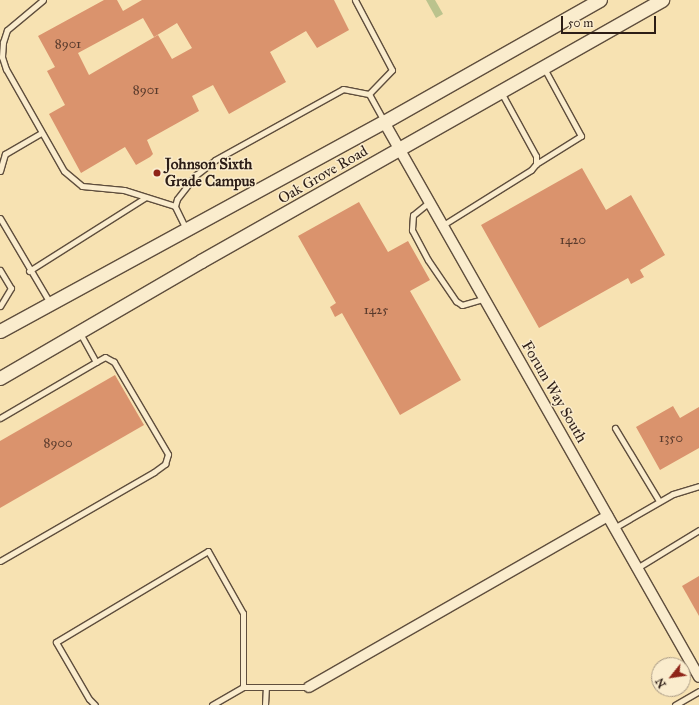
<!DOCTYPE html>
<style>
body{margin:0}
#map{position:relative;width:699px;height:705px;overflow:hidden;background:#f7e2b2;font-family:"IM FELL Great Primer",serif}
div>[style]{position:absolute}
.green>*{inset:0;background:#bbc38d}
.building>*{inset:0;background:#da936d}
.roads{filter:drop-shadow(1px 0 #5f4e3d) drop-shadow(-1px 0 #5f4e3d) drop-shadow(0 1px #5f4e3d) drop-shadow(0 -1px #5f4e3d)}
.service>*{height:5px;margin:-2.5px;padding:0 2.5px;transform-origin:2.5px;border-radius:2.5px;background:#faeccd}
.minor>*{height:10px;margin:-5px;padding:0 5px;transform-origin:5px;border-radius:5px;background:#faeccd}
.tertiary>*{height:13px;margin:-6.5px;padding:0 6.5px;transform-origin:6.5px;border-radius:6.5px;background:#faeccd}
.dots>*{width:11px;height:11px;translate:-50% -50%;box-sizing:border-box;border:2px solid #faeccd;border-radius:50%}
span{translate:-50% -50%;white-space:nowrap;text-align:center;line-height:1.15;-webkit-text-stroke:3px #faeccd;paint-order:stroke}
.number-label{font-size:13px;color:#583a2c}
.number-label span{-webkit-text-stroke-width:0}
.poi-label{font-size:15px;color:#2c1d16;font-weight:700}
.left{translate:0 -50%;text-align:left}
.street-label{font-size:15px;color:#2c1d16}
.north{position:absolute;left:651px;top:657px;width:40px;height:40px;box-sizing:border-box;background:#faeccd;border:1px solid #a89984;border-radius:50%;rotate:240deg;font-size:11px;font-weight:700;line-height:16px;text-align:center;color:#2c1d16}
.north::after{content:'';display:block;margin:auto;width:14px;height:18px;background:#8f2418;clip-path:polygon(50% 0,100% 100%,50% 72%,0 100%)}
.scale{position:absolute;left:561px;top:16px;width:95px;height:18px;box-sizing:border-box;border:2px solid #2c1d16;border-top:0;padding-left:5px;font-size:12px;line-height:14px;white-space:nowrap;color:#2c1d16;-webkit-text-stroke:3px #faeccd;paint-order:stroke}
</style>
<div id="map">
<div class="green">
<i style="clip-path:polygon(426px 0,435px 0,443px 14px,436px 18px)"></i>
</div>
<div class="building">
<i style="clip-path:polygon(evenodd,104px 0,117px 0,123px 11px,142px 0,334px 0,349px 30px,317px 48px,306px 31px,270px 52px,286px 82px,229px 114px,213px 85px,192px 96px,199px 111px,147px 140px,153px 154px,150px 157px,136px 165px,125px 147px,81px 173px,49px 114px,65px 105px,47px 71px,55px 67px,38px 36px,104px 0,143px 18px,154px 37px,177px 23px,192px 48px,172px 59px,158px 35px,89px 75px,78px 53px,143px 18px)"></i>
<i style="clip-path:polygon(582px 168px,606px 210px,631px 195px,665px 255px,640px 270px,644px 277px,631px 284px,628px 278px,539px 328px,481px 225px)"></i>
<i style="clip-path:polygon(359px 202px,388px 252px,408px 241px,430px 280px,410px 291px,461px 380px,400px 415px,342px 313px,335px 317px,330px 307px,336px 303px,298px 236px)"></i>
<i style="clip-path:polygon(115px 375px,144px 425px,0 508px,0 441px)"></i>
<i style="clip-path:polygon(673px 406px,680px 418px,699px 407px,699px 448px,660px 470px,636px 427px)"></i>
<i style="clip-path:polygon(699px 576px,699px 616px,682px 586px)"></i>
</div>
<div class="roads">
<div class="service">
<i style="left:43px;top:0;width:47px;rotate:140.2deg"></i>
<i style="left:7px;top:30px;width:13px;rotate:108deg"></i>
<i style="left:3px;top:42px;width:15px;rotate:94deg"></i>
<i style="left:2px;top:57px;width:13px;rotate:72deg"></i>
<i style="left:6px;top:69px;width:117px;rotate:60.4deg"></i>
<i style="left:64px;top:171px;width:23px;rotate:40deg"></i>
<i style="left:82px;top:186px;width:42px;rotate:5.4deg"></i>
<i style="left:124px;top:190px;width:53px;rotate:17.4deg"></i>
<i style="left:355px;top:0;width:79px;rotate:62.1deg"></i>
<i style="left:392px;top:70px;width:33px;rotate:134deg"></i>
<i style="left:536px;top:164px;width:53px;rotate:-31.9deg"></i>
<i style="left:581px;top:136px;width:77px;rotate:-118.6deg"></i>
<i style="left:0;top:171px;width:18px;rotate:-74deg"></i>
<i style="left:5px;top:154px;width:42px;rotate:-30.3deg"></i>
<i style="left:428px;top:203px;width:19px;rotate:141deg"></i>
<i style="left:413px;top:215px;width:15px;rotate:94deg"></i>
<i style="left:412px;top:230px;width:34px;rotate:62deg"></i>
<i style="left:428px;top:260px;width:50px;rotate:55.7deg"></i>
<i style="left:456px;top:301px;width:7px;rotate:34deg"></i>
<i style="left:462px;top:305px;width:22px;rotate:-16deg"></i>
<i style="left:0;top:218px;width:99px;rotate:59.5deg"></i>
<i style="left:443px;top:225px;width:104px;rotate:-32deg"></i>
<i style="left:531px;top:170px;width:8px;rotate:-50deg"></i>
<i style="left:536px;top:164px;width:8px;rotate:-90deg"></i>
<i style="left:536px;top:156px;width:73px;rotate:-118.7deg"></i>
<i style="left:186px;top:229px;width:25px;rotate:-116deg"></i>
<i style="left:175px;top:206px;width:7px;rotate:-74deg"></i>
<i style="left:177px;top:199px;width:31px;rotate:-52deg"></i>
<i style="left:196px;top:175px;width:24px;rotate:-38deg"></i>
<i style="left:215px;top:160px;width:146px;rotate:-29deg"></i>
<i style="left:343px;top:89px;width:26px;rotate:11deg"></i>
<i style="left:369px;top:94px;width:31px;rotate:61deg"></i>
<i style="left:0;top:270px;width:21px;rotate:59deg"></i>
<i style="left:11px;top:288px;width:21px;rotate:121deg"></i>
<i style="left:29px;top:271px;width:138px;rotate:-32.3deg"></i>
<i style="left:0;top:418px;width:111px;rotate:-30.3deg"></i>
<i style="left:615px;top:428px;width:85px;rotate:58.9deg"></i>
<i style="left:614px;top:528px;width:68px;rotate:-30deg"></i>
<i style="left:673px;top:494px;width:27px;rotate:-17deg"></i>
<i style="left:0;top:561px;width:178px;rotate:-30deg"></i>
<i style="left:154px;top:472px;width:14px;rotate:-36deg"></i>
<i style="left:165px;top:464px;width:10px;rotate:-73deg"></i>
<i style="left:168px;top:454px;width:107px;rotate:-120.4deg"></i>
<i style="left:114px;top:362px;width:10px;rotate:-151deg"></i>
<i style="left:105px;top:357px;width:10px;rotate:151deg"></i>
<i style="left:96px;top:362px;width:33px;rotate:-119deg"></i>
<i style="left:637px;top:568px;width:73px;rotate:-31.5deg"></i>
<i style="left:95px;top:705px;width:8px;rotate:-135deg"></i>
<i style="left:89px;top:699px;width:66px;rotate:-120.1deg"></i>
<i style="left:56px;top:642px;width:177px;rotate:-30.9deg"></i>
<i style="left:208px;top:551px;width:71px;rotate:60.6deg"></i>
<i style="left:243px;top:613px;width:74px;rotate:90deg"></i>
<i style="left:212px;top:705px;width:36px;rotate:-30deg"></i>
<i style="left:243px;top:687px;width:66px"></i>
<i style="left:265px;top:705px;width:18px;rotate:-87deg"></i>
<i style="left:675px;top:705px;width:28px;rotate:-30deg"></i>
</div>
<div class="minor">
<i style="left:384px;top:122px;width:638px;rotate:60.42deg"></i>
<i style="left:309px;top:687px;width:344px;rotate:-29.8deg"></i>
</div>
<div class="tertiary">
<i style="left:0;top:331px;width:437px;rotate:-28.6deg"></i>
<i style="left:384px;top:122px;width:248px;rotate:-29.5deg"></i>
<i style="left:0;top:378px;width:233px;rotate:-30.2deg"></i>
<i style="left:201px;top:261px;width:530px;rotate:-29.52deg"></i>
</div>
</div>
<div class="dots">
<i style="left:157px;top:173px;background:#8f2418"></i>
</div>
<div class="number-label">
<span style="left:68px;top:44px">8901</span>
<span style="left:146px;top:90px">8901</span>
<span style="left:573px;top:240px">1420</span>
<span style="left:376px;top:310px">1425</span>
<span style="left:671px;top:438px">1350</span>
<span style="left:58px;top:443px">8900</span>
</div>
<div class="poi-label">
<span class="left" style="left:165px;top:173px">Johnson Sixth<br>Grade Campus</span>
</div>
<div class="street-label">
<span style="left:323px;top:175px;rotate:-30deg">Oak Grove Road</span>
<span style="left:554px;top:392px;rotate:60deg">Forum Way South</span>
</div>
<div class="north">N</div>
<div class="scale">50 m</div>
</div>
